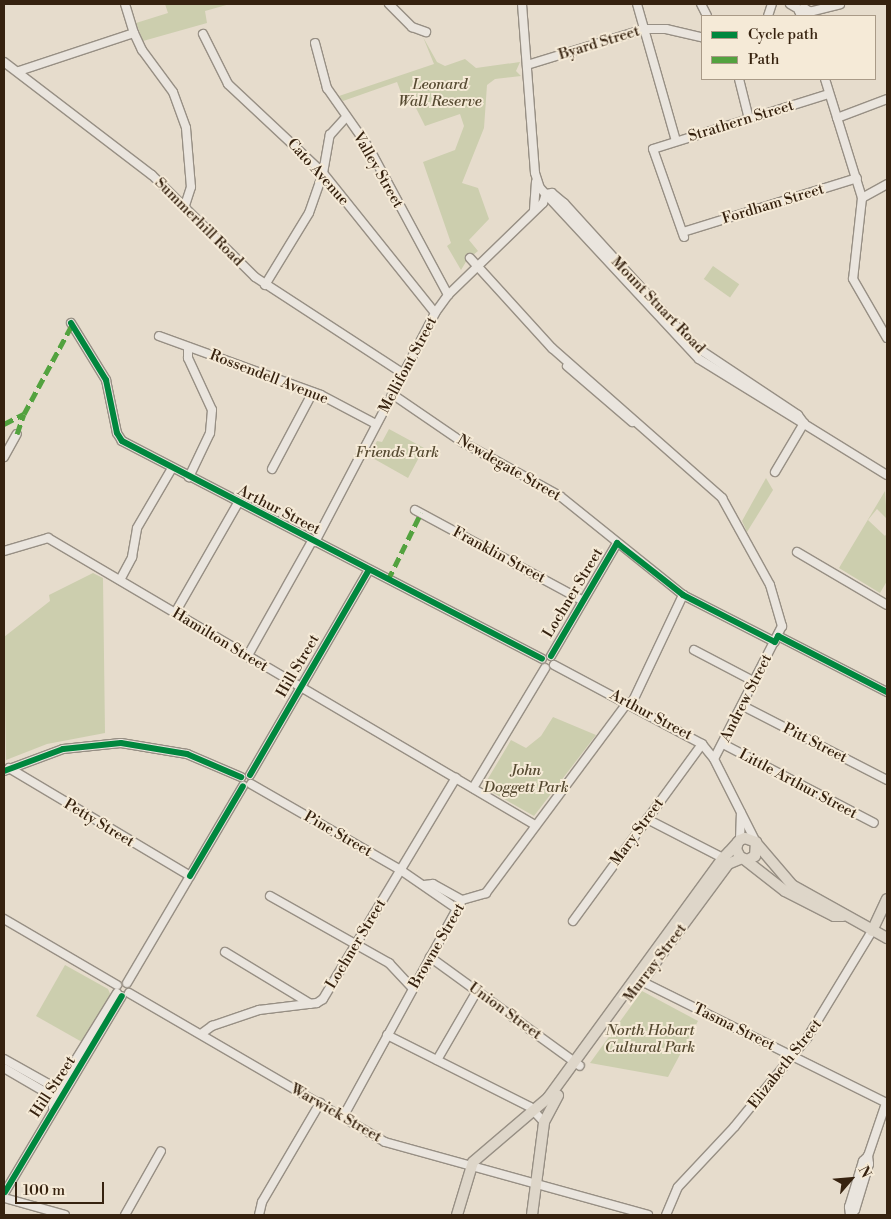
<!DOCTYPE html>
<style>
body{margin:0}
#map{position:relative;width:891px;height:1219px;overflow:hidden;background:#e6dccc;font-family:"Libre Bodoni",serif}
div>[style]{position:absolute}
.green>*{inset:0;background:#ccceae;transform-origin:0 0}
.roads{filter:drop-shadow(1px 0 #978f84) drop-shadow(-1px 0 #978f84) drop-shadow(0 1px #978f84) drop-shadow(0 -1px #978f84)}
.minor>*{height:8px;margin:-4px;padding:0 4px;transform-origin:4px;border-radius:4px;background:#eae5de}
.major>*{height:10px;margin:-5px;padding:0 5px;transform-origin:5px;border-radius:5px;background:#ded6c9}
.quiet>*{height:5px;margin-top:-2.5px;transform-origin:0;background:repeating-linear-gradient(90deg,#53a23f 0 10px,transparent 0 15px)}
.cycleway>*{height:6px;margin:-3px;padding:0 3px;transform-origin:3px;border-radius:3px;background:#00873e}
span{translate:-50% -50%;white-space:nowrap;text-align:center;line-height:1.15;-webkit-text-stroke:4px #f5ead7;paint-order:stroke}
.street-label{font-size:15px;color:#36220f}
.park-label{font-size:15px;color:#564a31;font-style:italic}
.frame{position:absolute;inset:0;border:5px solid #36220f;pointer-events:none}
.legend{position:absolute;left:701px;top:15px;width:175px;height:65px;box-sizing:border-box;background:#f5ead7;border:1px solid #a99a87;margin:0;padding:6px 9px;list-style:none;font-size:15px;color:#36220f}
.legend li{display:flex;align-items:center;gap:10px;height:25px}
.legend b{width:25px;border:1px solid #a99a87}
.north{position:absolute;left:826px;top:1154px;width:50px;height:50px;-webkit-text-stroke:4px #f5ead7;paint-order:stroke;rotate:63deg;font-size:14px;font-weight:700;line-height:20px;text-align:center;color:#36220f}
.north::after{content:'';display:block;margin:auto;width:18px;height:22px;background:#36220f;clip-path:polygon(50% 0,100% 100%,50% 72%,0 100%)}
.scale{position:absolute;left:15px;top:1182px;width:89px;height:22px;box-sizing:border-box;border:2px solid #36220f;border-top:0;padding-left:6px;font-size:15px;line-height:18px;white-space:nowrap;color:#36220f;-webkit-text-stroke:4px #f5ead7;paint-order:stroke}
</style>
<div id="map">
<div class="green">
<i style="clip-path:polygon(165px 4px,230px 4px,205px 11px,207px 23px,143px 41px,136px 23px,168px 13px)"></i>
<i style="clip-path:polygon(423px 37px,437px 62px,445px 66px,465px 59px,476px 68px,520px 62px,516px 71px,521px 76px,495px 79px,487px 85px,484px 128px,462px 183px,478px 188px,489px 219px,469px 240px,478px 251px,467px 260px,461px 270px,447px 246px,451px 243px,423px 162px,455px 150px,464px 126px,460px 114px,425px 126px,410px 96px,403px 98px,397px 82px,343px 101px,339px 96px,434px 64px)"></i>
<i style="left:713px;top:266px;width:32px;height:16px;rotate:35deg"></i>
<i style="clip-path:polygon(389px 429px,424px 448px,408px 478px,369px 456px,377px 441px,382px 442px)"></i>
<i style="clip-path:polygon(766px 478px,773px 490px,747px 532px,742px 521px)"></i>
<i style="clip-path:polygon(885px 491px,887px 519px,877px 509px,868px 520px,885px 536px,887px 533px,887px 581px,880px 593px,839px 568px)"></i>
<i style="clip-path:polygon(93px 573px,103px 578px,105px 733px,47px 744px,6px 760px,4px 637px,50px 601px,49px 595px)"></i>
<i style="clip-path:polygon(553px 717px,596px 735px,534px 816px,483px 787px,511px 740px,526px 748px,541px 736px)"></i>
<i style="clip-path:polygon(65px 965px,108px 989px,111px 996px,82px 1042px,36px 1016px)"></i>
<i style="clip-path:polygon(642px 991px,698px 1021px,668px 1077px,590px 1063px)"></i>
</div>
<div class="roads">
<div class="minor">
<i style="left:125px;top:4px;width:30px;rotate:73deg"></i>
<i style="left:389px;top:4px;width:33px;rotate:45deg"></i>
<i style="left:412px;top:27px;width:15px;rotate:20deg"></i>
<i style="left:522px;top:4px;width:169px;rotate:85.6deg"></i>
<i style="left:535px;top:173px;width:16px;rotate:72deg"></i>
<i style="left:540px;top:188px;width:233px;rotate:47.1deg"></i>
<i style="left:699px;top:359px;width:221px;rotate:31.7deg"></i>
<i style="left:637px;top:4px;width:142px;rotate:74.1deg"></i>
<i style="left:701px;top:4px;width:13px;rotate:63deg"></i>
<i style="left:790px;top:4px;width:12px;rotate:31deg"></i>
<i style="left:809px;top:12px;width:32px;rotate:-14deg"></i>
<i style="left:768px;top:16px;width:13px;rotate:-72deg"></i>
<i style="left:801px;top:16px;width:5px;rotate:-112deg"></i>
<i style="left:799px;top:11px;width:6px;rotate:-31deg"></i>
<i style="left:804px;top:8px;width:6px;rotate:31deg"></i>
<i style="left:809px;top:11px;width:5px;rotate:112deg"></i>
<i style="left:203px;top:34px;width:56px;rotate:63.4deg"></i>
<i style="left:228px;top:84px;width:130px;rotate:43.1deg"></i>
<i style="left:323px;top:173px;width:179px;rotate:51.3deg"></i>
<i style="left:315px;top:43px;width:47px;rotate:75.1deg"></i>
<i style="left:327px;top:88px;width:73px;rotate:55deg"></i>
<i style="left:369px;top:148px;width:167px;rotate:61.7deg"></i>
<i style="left:4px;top:62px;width:186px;rotate:37.4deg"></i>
<i style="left:152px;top:175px;width:145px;rotate:44.7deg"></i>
<i style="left:255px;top:277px;width:176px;rotate:33.1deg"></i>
<i style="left:527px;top:65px;width:123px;rotate:-17deg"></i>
<i style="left:645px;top:29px;width:21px"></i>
<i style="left:666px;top:29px;width:37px;rotate:13deg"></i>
<i style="left:19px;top:71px;width:121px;rotate:-18.3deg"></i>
<i style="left:134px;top:33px;width:19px;rotate:65deg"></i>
<i style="left:142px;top:50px;width:52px;rotate:53.6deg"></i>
<i style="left:173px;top:92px;width:38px;rotate:70deg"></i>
<i style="left:186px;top:128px;width:59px;rotate:85.2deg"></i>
<i style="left:191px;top:187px;width:20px;rotate:108deg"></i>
<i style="left:739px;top:79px;width:41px;rotate:76deg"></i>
<i style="left:825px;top:79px;width:125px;rotate:72.7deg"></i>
<i style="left:862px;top:198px;width:81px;rotate:96.3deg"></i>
<i style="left:853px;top:279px;width:68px;rotate:60deg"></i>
<i style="left:837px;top:118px;width:53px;rotate:-20.8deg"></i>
<i style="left:546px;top:194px;width:6px;rotate:-9deg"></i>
<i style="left:552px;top:193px;width:16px;rotate:40deg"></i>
<i style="left:564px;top:203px;width:192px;rotate:47.7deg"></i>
<i style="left:693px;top:345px;width:126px;rotate:33.7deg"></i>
<i style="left:798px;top:415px;width:9px;rotate:54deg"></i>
<i style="left:862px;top:198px;width:29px;rotate:-29deg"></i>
<i style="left:534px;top:210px;width:28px;rotate:-86deg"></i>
<i style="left:683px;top:232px;width:182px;rotate:-17.2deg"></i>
<i style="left:684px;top:237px;width:93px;rotate:-109.4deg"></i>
<i style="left:653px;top:149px;width:184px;rotate:-17.4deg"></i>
<i style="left:470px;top:258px;width:122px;rotate:47.7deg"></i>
<i style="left:552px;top:348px;width:227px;rotate:41.4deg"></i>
<i style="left:722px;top:498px;width:99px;rotate:61.1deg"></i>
<i style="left:770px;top:585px;width:43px;rotate:73.7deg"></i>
<i style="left:782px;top:626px;width:149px;rotate:117.1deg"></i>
<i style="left:265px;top:285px;width:84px;rotate:-58.6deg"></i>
<i style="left:309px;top:213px;width:42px;rotate:-70.7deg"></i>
<i style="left:323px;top:173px;width:39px;rotate:-80deg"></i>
<i style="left:330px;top:135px;width:24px;rotate:-48deg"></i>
<i style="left:71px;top:323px;width:67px;rotate:58.4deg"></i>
<i style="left:106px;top:380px;width:54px;rotate:78.3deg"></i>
<i style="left:117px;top:433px;width:9px;rotate:58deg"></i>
<i style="left:122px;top:441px;width:473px;rotate:27.4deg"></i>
<i style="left:159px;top:336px;width:172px;rotate:20deg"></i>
<i style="left:321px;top:395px;width:62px;rotate:27.8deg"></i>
<i style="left:188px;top:347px;width:11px;rotate:90deg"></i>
<i style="left:188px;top:358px;width:57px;rotate:65.2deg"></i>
<i style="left:212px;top:410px;width:23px;rotate:95deg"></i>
<i style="left:210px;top:433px;width:49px;rotate:115.5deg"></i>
<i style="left:567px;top:366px;width:86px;rotate:40.7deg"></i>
<i style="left:392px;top:394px;width:85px;rotate:34.4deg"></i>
<i style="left:462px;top:442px;width:112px;rotate:28.9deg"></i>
<i style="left:560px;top:496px;width:158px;rotate:38.8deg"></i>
<i style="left:683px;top:595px;width:103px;rotate:27.1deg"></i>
<i style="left:4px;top:457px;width:26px;rotate:-61deg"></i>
<i style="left:272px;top:469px;width:87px;rotate:-62deg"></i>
<i style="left:775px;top:472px;width:57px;rotate:-59.4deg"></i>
<i style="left:415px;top:510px;width:191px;rotate:28.4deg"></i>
<i style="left:315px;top:542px;width:259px;rotate:-62.3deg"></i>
<i style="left:435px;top:313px;width:22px;rotate:-54deg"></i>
<i style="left:448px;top:295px;width:132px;rotate:-44.1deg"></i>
<i style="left:543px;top:203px;width:9px;rotate:-72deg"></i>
<i style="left:4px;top:551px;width:46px;rotate:-16.5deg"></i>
<i style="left:48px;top:538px;width:565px;rotate:30.51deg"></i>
<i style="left:797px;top:552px;width:104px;rotate:30.5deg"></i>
<i style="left:120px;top:580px;width:26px;rotate:-62deg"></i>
<i style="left:132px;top:557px;width:29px;rotate:-80deg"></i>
<i style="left:137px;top:528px;width:69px;rotate:-59.7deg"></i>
<i style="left:175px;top:613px;width:127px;rotate:-60.2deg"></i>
<i style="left:778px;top:636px;width:123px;rotate:27.2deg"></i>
<i style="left:694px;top:650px;width:69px;rotate:27.7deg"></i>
<i style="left:551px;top:656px;width:131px;rotate:-59.7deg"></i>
<i style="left:247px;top:657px;width:133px;rotate:-60.7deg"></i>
<i style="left:554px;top:665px;width:168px;rotate:28.1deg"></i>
<i style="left:702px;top:744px;width:19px;rotate:51deg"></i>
<i style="left:714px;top:759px;width:93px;rotate:63.2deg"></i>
<i style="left:631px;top:705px;width:122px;rotate:-64.7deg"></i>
<i style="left:743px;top:706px;width:162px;rotate:27.2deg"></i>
<i style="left:723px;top:744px;width:170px;rotate:27.6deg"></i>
<i style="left:9px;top:768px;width:211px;rotate:30.8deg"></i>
<i style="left:4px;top:771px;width:63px;rotate:-20.4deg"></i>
<i style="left:63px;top:749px;width:58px;rotate:-5.9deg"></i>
<i style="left:121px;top:743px;width:67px;rotate:9.5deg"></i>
<i style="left:187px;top:754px;width:59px;rotate:23.1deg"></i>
<i style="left:250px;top:775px;width:237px;rotate:-59.9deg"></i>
<i style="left:251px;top:784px;width:174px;rotate:29.9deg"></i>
<i style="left:402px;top:871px;width:67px;rotate:34.6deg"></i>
<i style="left:473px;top:788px;width:140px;rotate:-59deg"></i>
<i style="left:647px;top:819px;width:85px;rotate:27.2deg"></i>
<i style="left:740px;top:840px;width:27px;rotate:-88deg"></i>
<i style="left:424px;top:885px;width:9px;rotate:-6deg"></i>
<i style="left:433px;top:884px;width:33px;rotate:29deg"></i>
<i style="left:270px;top:896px;width:137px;rotate:29.4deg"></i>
<i style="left:389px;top:963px;width:34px;rotate:47deg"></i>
<i style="left:4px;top:919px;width:131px;rotate:30.3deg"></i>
<i style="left:573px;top:921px;width:219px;rotate:-53.9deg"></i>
<i style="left:225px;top:952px;width:100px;rotate:31.2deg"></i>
<i style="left:430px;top:957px;width:185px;rotate:36deg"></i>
<i style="left:635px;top:978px;width:281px;rotate:26.4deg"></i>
<i style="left:127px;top:983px;width:229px;rotate:-59.5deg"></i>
<i style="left:129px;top:993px;width:296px;rotate:30.2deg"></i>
<i style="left:385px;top:1142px;width:273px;rotate:15.5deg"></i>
<i style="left:201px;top:1034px;width:14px;rotate:-36deg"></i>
<i style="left:212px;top:1026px;width:50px;rotate:-18.8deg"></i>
<i style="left:259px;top:1010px;width:58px;rotate:-6.9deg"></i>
<i style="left:317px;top:1003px;width:7px;rotate:-34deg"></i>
<i style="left:323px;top:999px;width:258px;rotate:-59deg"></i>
<i style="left:387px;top:1035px;width:160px;rotate:26.7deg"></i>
<i style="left:530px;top:1107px;width:21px;rotate:47deg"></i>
<i style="left:4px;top:1059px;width:65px;rotate:29.3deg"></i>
<i style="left:437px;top:1060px;width:80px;rotate:-59.9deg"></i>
<i style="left:4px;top:1068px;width:61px;rotate:30.3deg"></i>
<i style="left:53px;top:1107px;width:17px;rotate:-77deg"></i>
<i style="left:57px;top:1090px;width:114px;rotate:-58.3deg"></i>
<i style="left:343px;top:1117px;width:247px;rotate:-61.3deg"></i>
<i style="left:462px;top:900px;width:25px;rotate:-16deg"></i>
<i style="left:486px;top:893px;width:237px;rotate:-53.4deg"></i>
<i style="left:5px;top:1192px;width:228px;rotate:-59.2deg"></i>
<i style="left:8px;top:1199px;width:59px;rotate:15.7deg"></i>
<i style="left:125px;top:1215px;width:73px;rotate:-60.6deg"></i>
<i style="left:259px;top:1215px;width:13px;rotate:-77deg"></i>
<i style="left:262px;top:1202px;width:115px;rotate:-59.6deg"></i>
<i style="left:666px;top:1215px;width:30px;rotate:-67deg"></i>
<i style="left:678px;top:1187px;width:83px;rotate:-46.9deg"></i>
<i style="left:735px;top:1126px;width:114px;rotate:-50.7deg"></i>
<i style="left:807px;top:1038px;width:125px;rotate:-58.7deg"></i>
<i style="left:850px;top:1215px;width:8px;rotate:-97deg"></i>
<i style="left:849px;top:1207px;width:48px;rotate:-73.1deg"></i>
<i style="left:863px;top:1161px;width:7px;rotate:-45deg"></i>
<i style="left:868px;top:1156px;width:56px;rotate:-71.2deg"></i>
<i style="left:850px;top:1215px;width:7px;rotate:-45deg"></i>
<i style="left:855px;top:1210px;width:48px;rotate:-73.1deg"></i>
<i style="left:869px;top:1164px;width:8px;rotate:-97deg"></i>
</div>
<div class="major">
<i style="left:757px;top:844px;width:54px;rotate:49.5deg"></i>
<i style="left:792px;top:885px;width:109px;rotate:29.2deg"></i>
<i style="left:744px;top:859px;width:52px;rotate:38deg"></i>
<i style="left:785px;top:891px;width:55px;rotate:27deg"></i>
<i style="left:834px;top:916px;width:9px"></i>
<i style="left:872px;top:931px;width:35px;rotate:-65deg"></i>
<i style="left:646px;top:975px;width:138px;rotate:-53.5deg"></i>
<i style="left:728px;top:864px;width:15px;rotate:-23deg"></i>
<i style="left:457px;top:1215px;width:55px;rotate:-73.2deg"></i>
<i style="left:473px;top:1162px;width:99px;rotate:-40.5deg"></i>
<i style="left:548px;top:1098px;width:297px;rotate:-53.9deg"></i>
<i style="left:723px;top:858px;width:8px;rotate:-45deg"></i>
<i style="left:729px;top:852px;width:13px;rotate:-48deg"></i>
<i style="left:738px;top:842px;width:3px;rotate:-45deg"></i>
<i style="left:740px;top:840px;width:5px;rotate:-22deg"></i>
<i style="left:745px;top:838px;width:12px;rotate:20deg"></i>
<i style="left:756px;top:842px;width:14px;rotate:94deg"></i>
<i style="left:755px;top:856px;width:9px;rotate:153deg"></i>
<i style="left:747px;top:860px;width:8px;rotate:-157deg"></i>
<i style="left:740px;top:857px;width:9px;rotate:-117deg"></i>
<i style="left:736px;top:849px;width:7px;rotate:-74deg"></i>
<i style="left:532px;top:1215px;width:94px;rotate:-82.6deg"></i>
<i style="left:544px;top:1122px;width:30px;rotate:-62deg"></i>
</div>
</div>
<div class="quiet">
<i style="left:4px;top:424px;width:22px;rotate:-27deg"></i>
<i style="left:17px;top:434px;width:21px;rotate:-71deg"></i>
<i style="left:24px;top:414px;width:101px;rotate:-61.7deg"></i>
<i style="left:388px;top:580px;width:75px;rotate:-63.8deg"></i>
</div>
<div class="cycleway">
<i style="left:71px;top:323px;width:67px;rotate:58.4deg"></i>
<i style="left:106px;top:380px;width:54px;rotate:78.3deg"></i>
<i style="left:117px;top:433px;width:9px;rotate:58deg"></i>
<i style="left:122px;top:441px;width:473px;rotate:27.4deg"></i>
<i style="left:551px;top:656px;width:131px;rotate:-59.7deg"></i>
<i style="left:617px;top:543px;width:84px;rotate:38.2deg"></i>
<i style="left:683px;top:595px;width:103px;rotate:27.1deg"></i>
<i style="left:775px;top:642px;width:7px;rotate:-63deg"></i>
<i style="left:778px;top:636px;width:123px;rotate:27.2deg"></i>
<i style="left:4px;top:771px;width:63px;rotate:-20.4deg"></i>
<i style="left:63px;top:749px;width:58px;rotate:-5.9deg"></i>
<i style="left:121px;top:743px;width:67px;rotate:9.5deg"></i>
<i style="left:187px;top:754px;width:59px;rotate:23.1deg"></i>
<i style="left:250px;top:775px;width:237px;rotate:-59.9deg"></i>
<i style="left:190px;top:876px;width:104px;rotate:-59.5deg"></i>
<i style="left:5px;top:1192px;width:228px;rotate:-59.2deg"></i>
</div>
<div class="street-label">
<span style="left:599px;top:43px;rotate:-17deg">Byard Street</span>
<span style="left:741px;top:121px;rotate:-17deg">Strathern Street</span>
<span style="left:378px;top:170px;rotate:60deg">Valley Street</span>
<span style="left:318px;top:172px;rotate:48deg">Cato Avenue</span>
<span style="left:773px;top:204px;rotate:-17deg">Fordham Street</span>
<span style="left:199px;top:222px;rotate:45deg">Summerhill Road</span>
<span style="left:658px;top:305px;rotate:46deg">Mount Stuart Road</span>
<span style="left:408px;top:365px;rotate:-62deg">Mellifont Street</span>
<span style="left:269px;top:377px;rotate:21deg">Rossendell Avenue</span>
<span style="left:509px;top:468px;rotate:30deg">Newdegate Street</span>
<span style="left:279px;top:510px;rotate:27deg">Arthur Street</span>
<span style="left:499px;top:555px;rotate:28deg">Franklin Street</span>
<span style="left:573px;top:593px;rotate:-59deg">Lochner Street</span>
<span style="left:220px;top:640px;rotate:31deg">Hamilton Street</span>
<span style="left:298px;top:666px;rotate:-60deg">Hill Street</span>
<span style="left:746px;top:698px;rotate:-63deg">Andrew Street</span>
<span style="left:651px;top:715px;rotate:28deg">Arthur Street</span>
<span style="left:815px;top:743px;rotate:27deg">Pitt Street</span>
<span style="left:798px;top:784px;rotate:28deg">Little Arthur Street</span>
<span style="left:99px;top:823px;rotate:31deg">Petty Street</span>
<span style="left:637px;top:832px;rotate:-54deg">Mary Street</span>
<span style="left:338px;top:834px;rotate:30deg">Pine Street</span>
<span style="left:356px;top:944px;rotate:-59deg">Lochner Street</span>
<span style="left:437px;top:946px;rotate:-60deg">Browne Street</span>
<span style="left:655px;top:963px;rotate:-53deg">Murray Street</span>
<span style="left:505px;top:1011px;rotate:36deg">Union Street</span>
<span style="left:734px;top:1027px;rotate:26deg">Tasma Street</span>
<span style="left:785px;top:1064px;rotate:-52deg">Elizabeth Street</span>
<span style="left:53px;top:1087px;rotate:-57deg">Hill Street</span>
<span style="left:336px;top:1113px;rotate:30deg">Warwick Street</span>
</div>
<div class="park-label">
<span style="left:440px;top:93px">Leonard<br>Wall Reserve</span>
<span style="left:397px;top:453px">Friends Park</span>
<span style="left:526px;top:779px">John<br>Doggett Park</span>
<span style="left:650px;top:1039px">North Hobart<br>Cultural Park</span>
</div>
<div class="frame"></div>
<ul class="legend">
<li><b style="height:6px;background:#00873e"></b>Cycle path</li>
<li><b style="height:6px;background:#53a23f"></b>Path</li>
</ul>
<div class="north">N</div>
<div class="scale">100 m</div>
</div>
